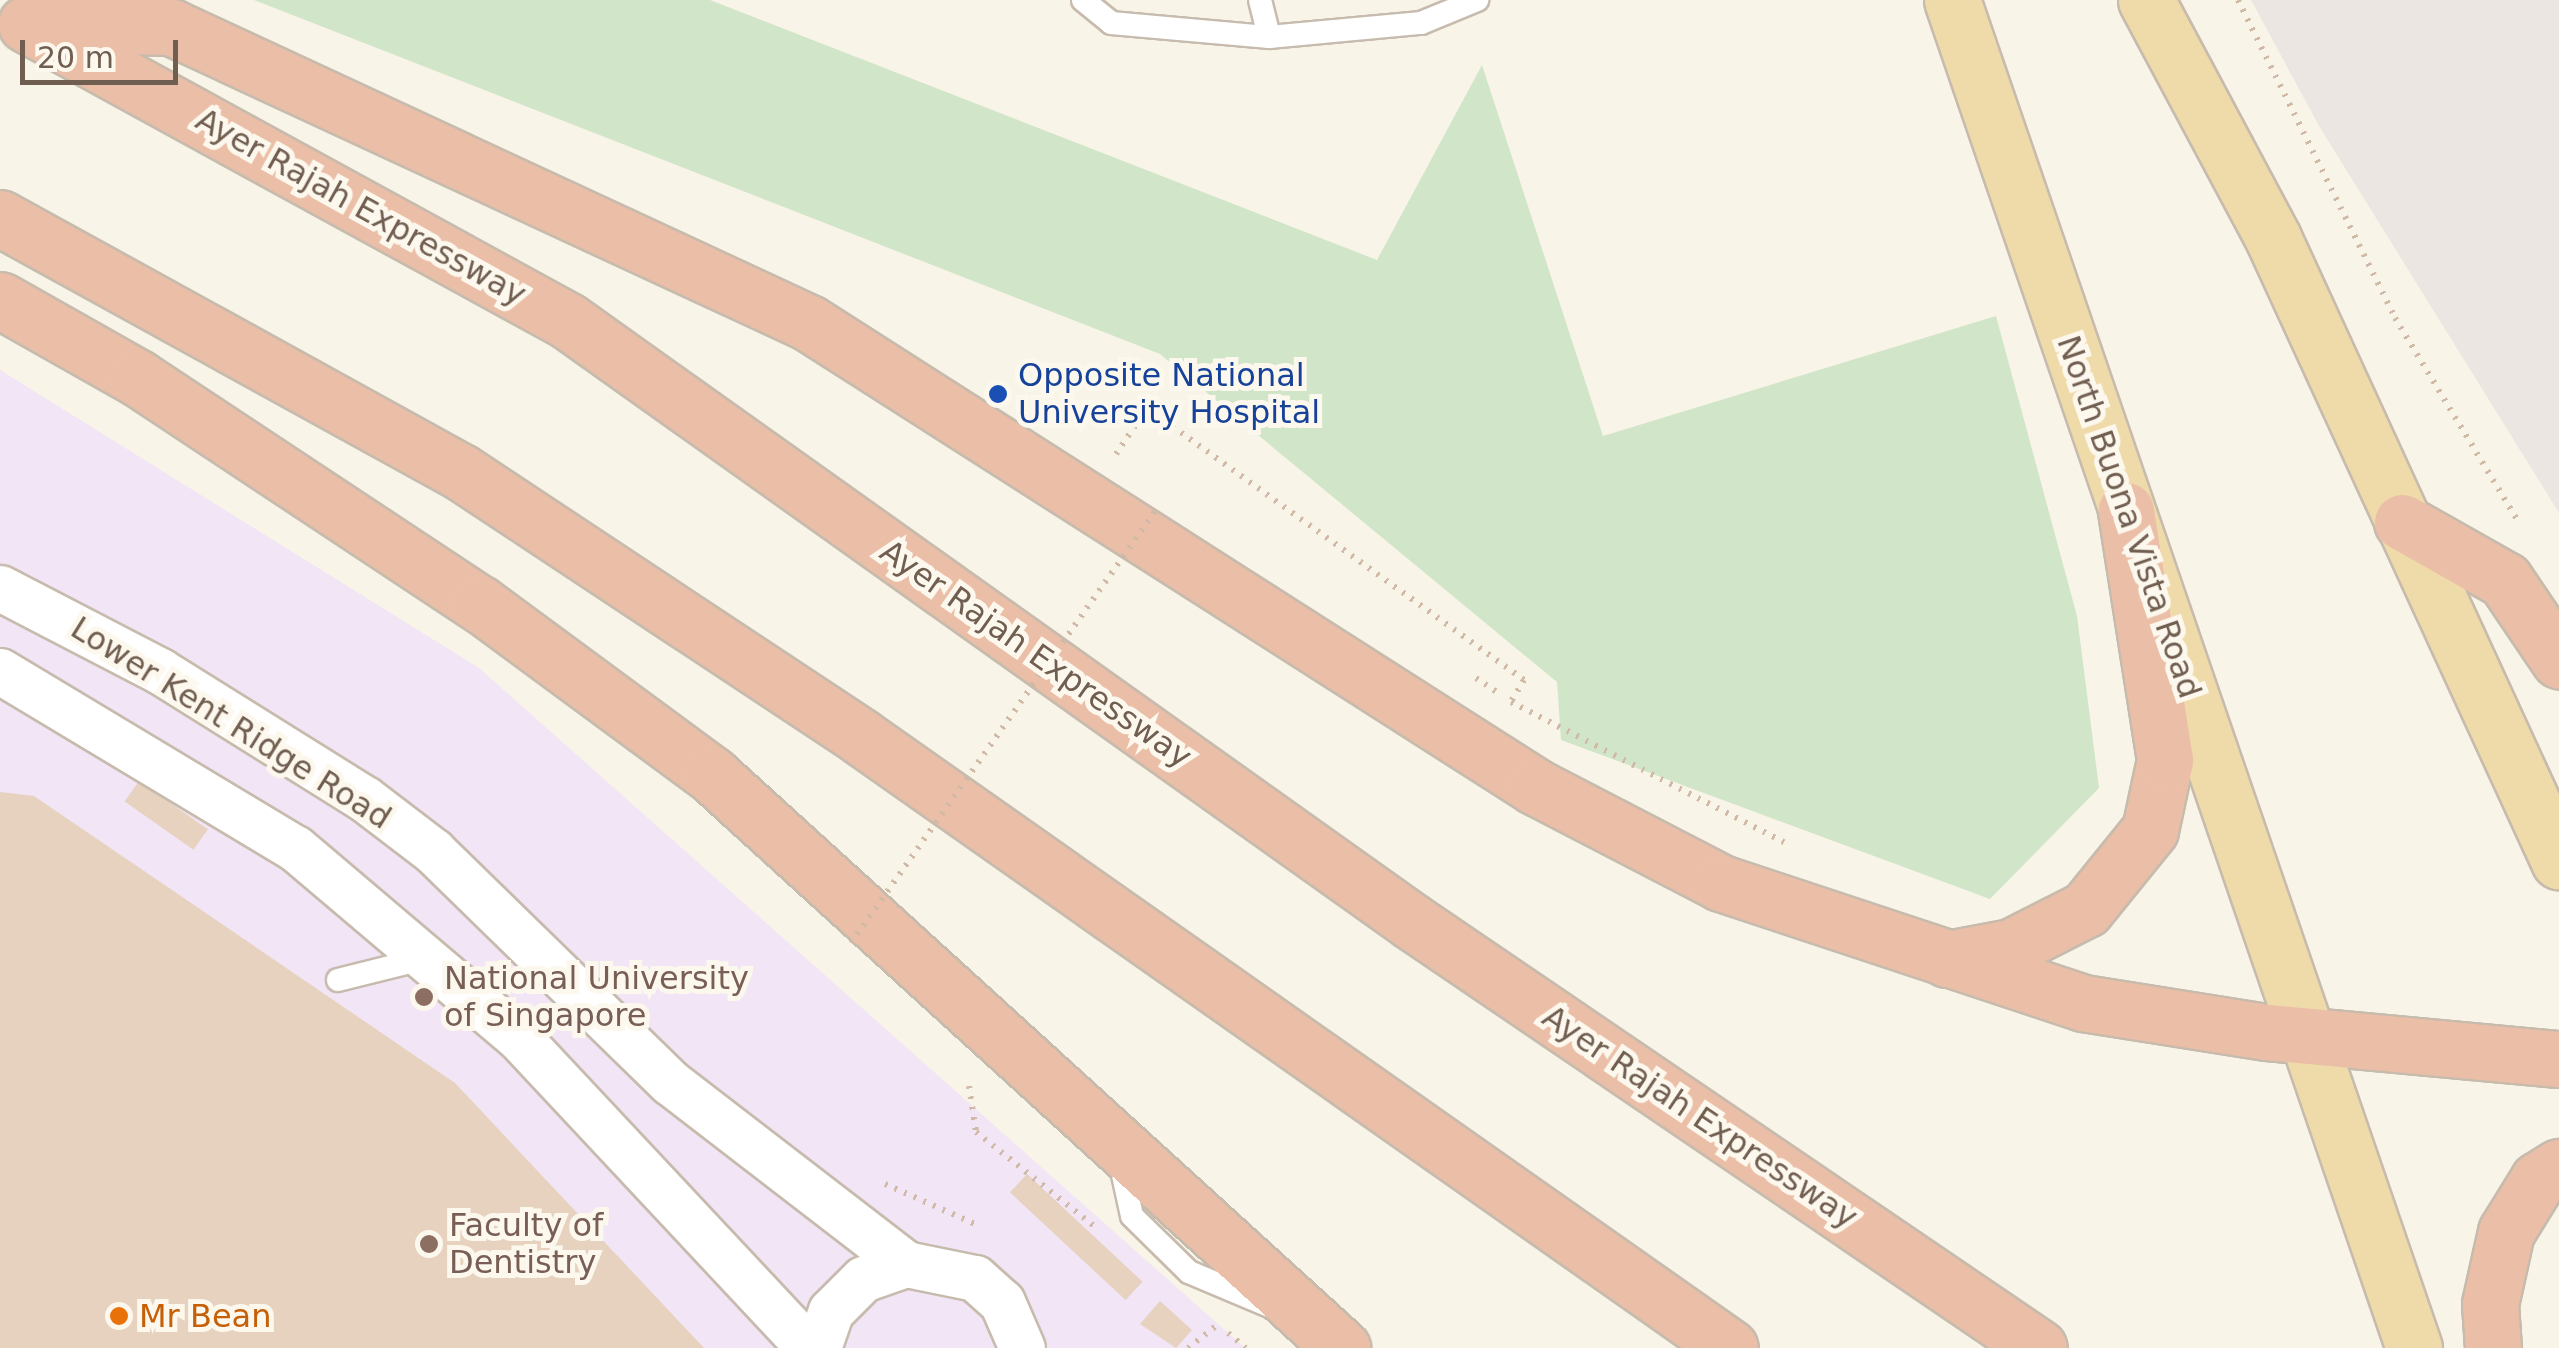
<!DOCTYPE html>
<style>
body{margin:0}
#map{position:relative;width:2559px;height:1348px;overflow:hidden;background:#f9f4e8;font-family:"DejaVu Sans",sans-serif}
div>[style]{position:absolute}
.industrial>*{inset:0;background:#ebe6e1}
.education>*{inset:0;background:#f1e5f6}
.green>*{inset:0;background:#d1e5c8}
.building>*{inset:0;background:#e6d2be;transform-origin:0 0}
.path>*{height:6px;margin-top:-3px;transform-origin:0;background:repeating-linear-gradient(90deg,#d0baa7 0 2.5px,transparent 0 10.5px)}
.roads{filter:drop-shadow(2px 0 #c7bbad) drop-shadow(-2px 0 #c7bbad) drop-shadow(0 2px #c7bbad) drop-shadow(0 -2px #c7bbad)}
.lane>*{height:22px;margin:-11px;padding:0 11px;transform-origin:11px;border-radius:11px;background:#fff}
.street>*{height:45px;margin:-22.5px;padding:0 22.5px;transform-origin:22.5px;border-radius:22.5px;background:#fff}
.primary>*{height:55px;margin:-27.5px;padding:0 27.5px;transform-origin:27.5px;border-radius:27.5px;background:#efdba9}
.highway>*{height:55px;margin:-27.5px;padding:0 27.5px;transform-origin:27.5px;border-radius:27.5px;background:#ebbfa7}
.path-bridge>*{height:6px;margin-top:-3px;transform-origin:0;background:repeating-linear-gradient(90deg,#d0baa7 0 2.5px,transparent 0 10.5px)}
.dots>*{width:28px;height:28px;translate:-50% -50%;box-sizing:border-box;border:5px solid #fdf8ee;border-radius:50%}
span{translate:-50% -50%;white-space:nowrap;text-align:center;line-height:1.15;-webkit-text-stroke:10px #fdf8ee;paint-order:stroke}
.street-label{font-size:32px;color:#705e50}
.transit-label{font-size:32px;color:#164399}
.left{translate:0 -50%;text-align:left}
.education-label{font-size:32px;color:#785e54}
.food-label{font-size:32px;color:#c56008}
.scale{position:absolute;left:20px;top:40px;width:158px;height:45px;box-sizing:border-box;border:5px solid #705e50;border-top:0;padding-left:12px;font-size:30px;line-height:35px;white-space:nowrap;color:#705e50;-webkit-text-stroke:8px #fdf8ee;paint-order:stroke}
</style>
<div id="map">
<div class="industrial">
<i style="clip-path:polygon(2251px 0,2559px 0,2559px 513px,2319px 126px)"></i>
</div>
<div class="education">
<i style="clip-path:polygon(0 370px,479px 668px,1245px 1348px,0 1348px)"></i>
</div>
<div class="green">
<i style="clip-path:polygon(254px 0,710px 0,1377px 260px,1482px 65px,1603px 436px,1996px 316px,2077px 616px,2099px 788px,1990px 899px,1561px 740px,1557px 682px,1160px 354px)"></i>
</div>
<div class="building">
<i style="left:139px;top:781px;width:84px;height:25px;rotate:35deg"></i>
<i style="clip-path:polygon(0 792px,34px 796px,455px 1083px,704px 1348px,0 1348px)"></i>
<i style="left:1027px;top:1174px;width:158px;height:25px;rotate:43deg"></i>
<i style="clip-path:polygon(1160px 1301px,1192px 1330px,1176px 1348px,1140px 1324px)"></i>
</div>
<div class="path">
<i style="left:2238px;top:0;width:355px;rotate:63.7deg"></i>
<i style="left:2395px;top:318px;width:240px;rotate:58.8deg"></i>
<i style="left:1116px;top:454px;width:55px;rotate:-56deg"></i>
<i style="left:1147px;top:408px;width:465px;rotate:35.8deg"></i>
<i style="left:1524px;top:680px;width:26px;rotate:121deg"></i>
<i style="left:1476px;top:678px;width:30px;rotate:34deg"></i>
<i style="left:1511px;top:702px;width:313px;rotate:27.2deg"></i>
<i style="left:969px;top:1086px;width:47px;rotate:81.3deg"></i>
<i style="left:976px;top:1132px;width:151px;rotate:38.5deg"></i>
<i style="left:885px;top:1184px;width:101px;rotate:24deg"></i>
<i style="left:1228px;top:1333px;width:23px;rotate:40deg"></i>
<i style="left:1188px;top:1348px;width:37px;rotate:-38deg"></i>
</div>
<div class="roads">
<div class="lane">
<i style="left:1083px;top:0;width:36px;rotate:39deg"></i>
<i style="left:1111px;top:23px;width:159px;rotate:5.1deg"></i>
<i style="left:1269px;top:37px;width:153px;rotate:-5.3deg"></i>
<i style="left:1421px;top:23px;width:61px;rotate:-22.3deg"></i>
<i style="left:1260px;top:0;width:38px;rotate:76deg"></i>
<i style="left:338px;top:980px;width:87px;rotate:-14deg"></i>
<i style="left:1120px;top:1161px;width:56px;rotate:77.7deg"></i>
<i style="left:1132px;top:1216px;width:80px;rotate:44.5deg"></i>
<i style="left:1189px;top:1272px;width:87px;rotate:23deg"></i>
</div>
<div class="street">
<i style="left:0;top:588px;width:180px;rotate:27.4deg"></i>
<i style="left:160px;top:671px;width:242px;rotate:32deg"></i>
<i style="left:365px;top:799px;width:86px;rotate:37.4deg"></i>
<i style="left:433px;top:851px;width:332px;rotate:44.3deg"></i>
<i style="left:671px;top:1083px;width:297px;rotate:37.6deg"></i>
<i style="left:0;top:671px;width:344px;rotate:31deg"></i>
<i style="left:295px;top:848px;width:294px;rotate:40.3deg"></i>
<i style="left:519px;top:1038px;width:424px;rotate:46.9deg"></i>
<i style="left:818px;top:1348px;width:39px;rotate:-71deg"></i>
<i style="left:831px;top:1311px;width:45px;rotate:-45deg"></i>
<i style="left:863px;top:1279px;width:46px;rotate:-19.2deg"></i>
<i style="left:906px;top:1264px;width:70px;rotate:11.5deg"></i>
<i style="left:975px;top:1278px;width:36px;rotate:42deg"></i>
<i style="left:1002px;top:1302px;width:50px;rotate:66.5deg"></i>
</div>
<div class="primary">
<i style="left:1952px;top:0;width:1425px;rotate:71.08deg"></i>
<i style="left:2146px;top:0;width:270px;rotate:61.9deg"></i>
<i style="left:2273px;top:238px;width:686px;rotate:65.34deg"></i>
</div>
<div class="highway">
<i style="left:26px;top:24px;width:145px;rotate:1.2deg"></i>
<i style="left:171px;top:27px;width:703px;rotate:24.89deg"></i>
<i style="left:809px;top:323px;width:862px;rotate:32.55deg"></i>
<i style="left:1536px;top:787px;width:208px;rotate:27.4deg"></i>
<i style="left:1721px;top:883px;width:381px;rotate:18.3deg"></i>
<i style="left:2083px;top:1003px;width:186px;rotate:9deg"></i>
<i style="left:2267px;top:1032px;width:293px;rotate:5.3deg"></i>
<i style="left:31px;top:27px;width:612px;rotate:28.7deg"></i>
<i style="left:568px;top:321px;width:1035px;rotate:35.44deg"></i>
<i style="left:1411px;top:921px;width:759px;rotate:34.21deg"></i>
<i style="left:0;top:218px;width:526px;rotate:28.85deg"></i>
<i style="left:461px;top:472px;width:480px;rotate:33.5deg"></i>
<i style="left:861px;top:737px;width:1062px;rotate:35.11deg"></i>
<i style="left:0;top:300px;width:159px;rotate:29.5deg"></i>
<i style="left:138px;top:378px;width:410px;rotate:33.5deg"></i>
<i style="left:480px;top:604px;width:288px;rotate:36.4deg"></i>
<i style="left:712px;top:775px;width:852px;rotate:42.29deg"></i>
<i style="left:2402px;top:522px;width:118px;rotate:29.4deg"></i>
<i style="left:2505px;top:580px;width:97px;rotate:56deg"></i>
<i style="left:1947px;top:959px;width:65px;rotate:-10.6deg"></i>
<i style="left:2011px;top:947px;width:84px;rotate:-26.9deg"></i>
<i style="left:2086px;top:909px;width:102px;rotate:-51deg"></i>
<i style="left:2150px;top:830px;width:72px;rotate:-77.9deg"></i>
<i style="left:2165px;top:760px;width:253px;rotate:-98.9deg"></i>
<i style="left:2493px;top:1348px;width:44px;rotate:-93.9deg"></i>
<i style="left:2490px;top:1304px;width:74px;rotate:-77.5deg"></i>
<i style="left:2506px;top:1232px;width:61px;rotate:-58.4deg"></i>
<i style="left:2538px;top:1180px;width:25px;rotate:-32deg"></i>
</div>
</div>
<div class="path-bridge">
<i style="left:851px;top:943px;width:533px;rotate:-54.85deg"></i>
</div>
<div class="dots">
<i style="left:998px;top:394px;background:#1a4fb4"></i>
<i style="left:424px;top:997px;background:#8d6e63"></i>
<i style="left:429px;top:1244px;background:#8d6e63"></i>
<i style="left:119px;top:1316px;background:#e8710a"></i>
</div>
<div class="street-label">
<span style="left:361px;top:207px;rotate:29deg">Ayer Rajah Expressway</span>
<span style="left:2129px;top:517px;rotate:71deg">North Buona Vista Road</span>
<span style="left:1036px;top:654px;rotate:35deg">Ayer Rajah Expressway</span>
<span style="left:231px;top:723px;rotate:32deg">Lower Kent Ridge Road</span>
<span style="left:1700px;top:1117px;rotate:34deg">Ayer Rajah Expressway</span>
</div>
<div class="transit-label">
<span class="left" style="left:1018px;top:394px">Opposite National<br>University Hospital</span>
</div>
<div class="education-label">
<span class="left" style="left:444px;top:997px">National University<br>of Singapore</span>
<span class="left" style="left:449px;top:1244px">Faculty of<br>Dentistry</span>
</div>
<div class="food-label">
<span class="left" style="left:139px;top:1316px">Mr Bean</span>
</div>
<div class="scale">20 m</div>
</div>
